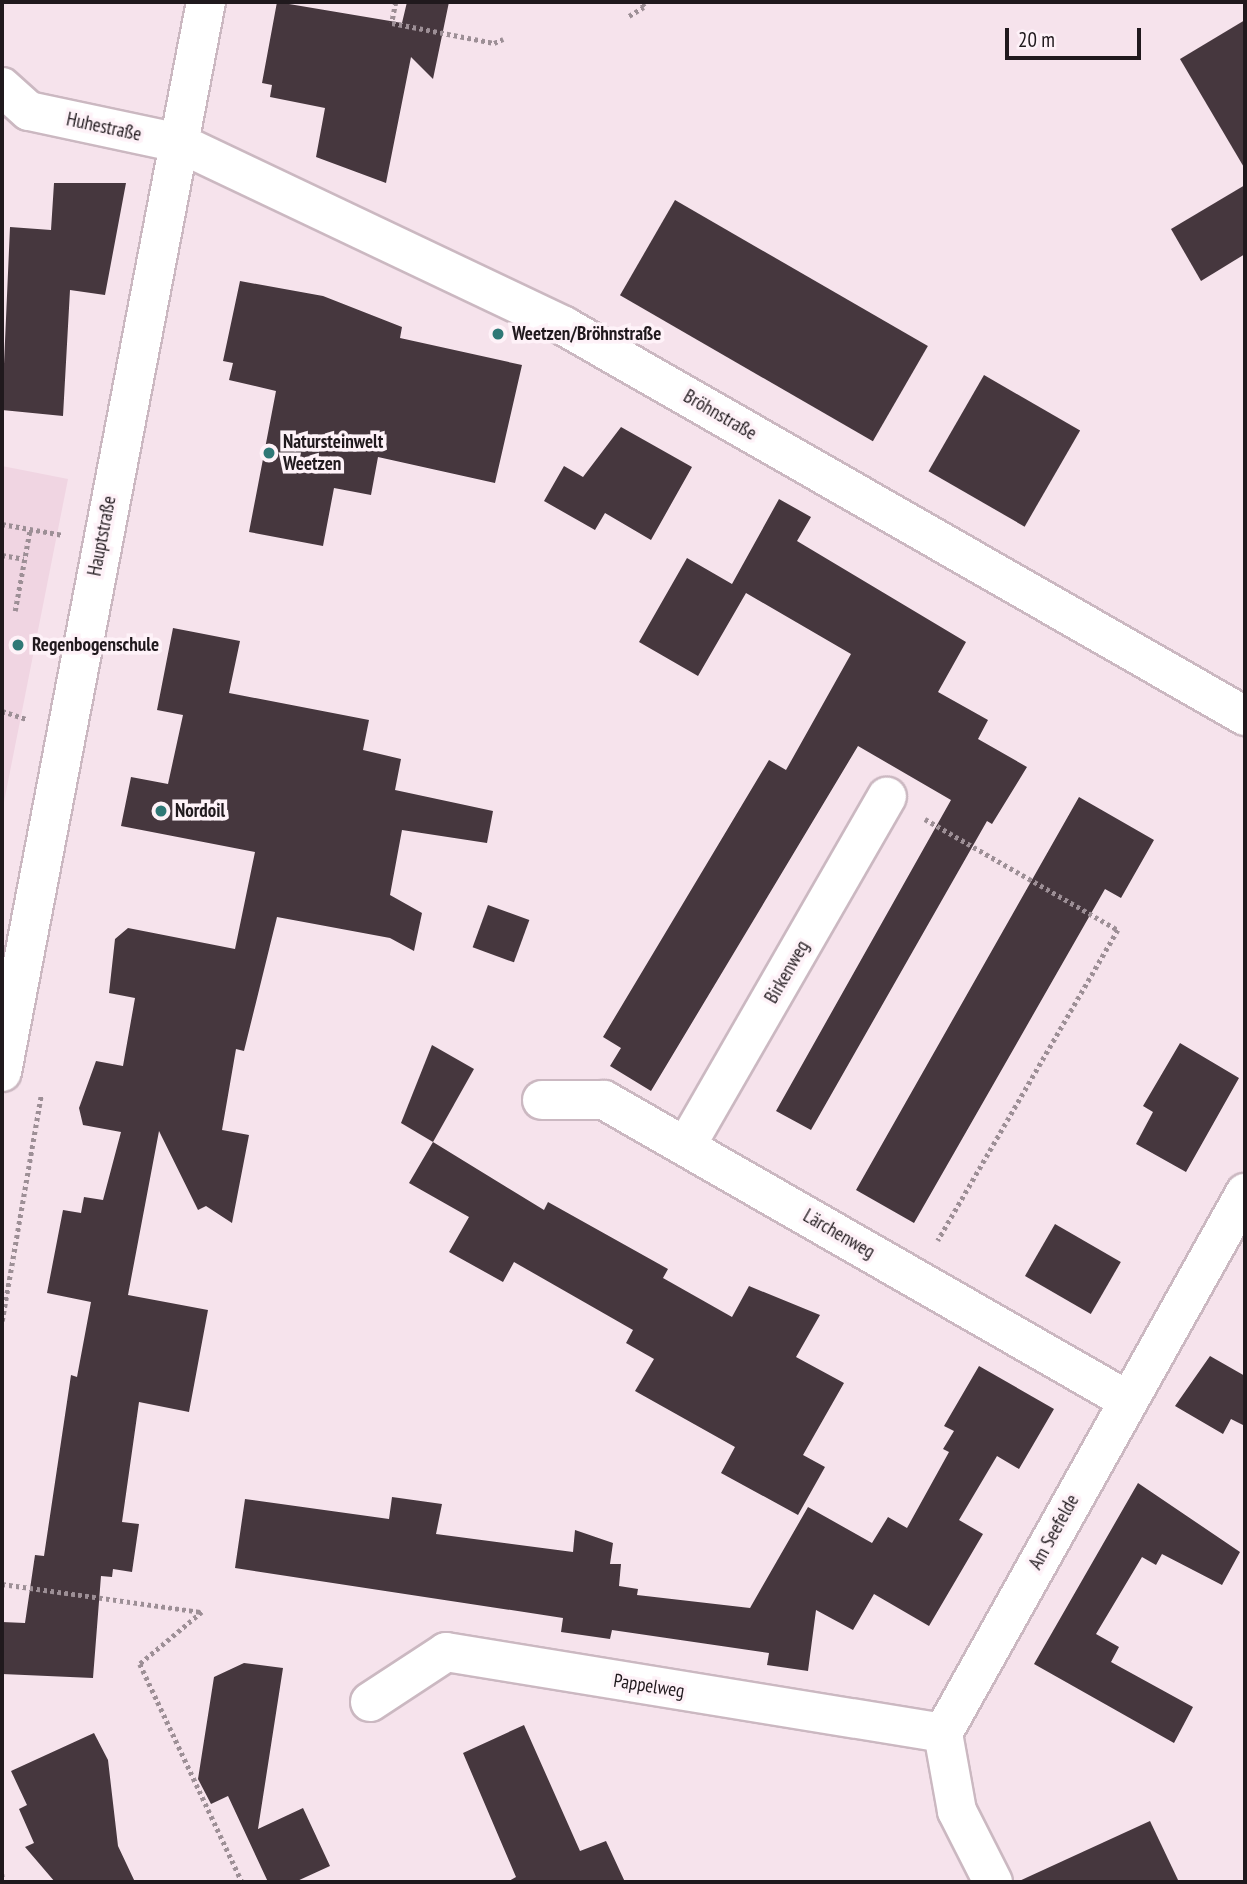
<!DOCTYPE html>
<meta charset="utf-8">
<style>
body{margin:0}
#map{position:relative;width:1247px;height:1884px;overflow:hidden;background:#f6e3ec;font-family:"PT Sans Narrow",sans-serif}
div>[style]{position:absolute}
.built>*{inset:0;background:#f0d5e2}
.building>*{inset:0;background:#46373e;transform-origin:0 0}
.path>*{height:4.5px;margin-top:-2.25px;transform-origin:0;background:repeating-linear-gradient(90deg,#9d8f96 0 3.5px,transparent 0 7px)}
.roads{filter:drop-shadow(2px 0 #cbb8c1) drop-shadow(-2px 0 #cbb8c1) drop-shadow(0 2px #cbb8c1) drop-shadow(0 -2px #cbb8c1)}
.minor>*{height:38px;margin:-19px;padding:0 19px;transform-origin:19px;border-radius:19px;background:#fff}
.dots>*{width:19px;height:19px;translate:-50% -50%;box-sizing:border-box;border:4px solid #fef2f8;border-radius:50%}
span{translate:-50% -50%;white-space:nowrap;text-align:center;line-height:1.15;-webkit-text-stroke:7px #fef2f8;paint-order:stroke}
.street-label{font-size:19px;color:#20191d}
.poi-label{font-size:19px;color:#20191d;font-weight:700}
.left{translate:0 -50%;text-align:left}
.frame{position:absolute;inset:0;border:4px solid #20191d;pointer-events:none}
.scale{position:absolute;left:1005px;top:28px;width:136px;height:32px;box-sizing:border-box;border:4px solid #20191d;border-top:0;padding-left:9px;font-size:21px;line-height:24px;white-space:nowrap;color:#20191d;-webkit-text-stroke:5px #fef2f8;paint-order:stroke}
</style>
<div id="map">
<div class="built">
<i style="clip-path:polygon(2px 466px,68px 479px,2px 812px)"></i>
</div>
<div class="building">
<i style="clip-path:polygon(277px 2px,402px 23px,407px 2px,449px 2px,433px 79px,411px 57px,386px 183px,316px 157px,325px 108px,270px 97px,272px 85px,262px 83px)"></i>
<i style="clip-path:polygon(1245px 20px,1245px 169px,1180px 59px)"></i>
<i style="clip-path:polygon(54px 183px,126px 183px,105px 295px,70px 290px,63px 416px,2px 410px,10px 227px,51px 230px)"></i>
<i style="clip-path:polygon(1245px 185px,1245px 254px,1201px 281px,1171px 229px)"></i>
<i style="left:675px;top:200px;width:292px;height:110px;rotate:30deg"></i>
<i style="clip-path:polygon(240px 281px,323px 296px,402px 327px,400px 338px,522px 365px,495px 483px,378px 457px,371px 495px,334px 488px,323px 546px,249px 532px,276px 391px,229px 380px,233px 363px,223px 361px)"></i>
<i style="left:984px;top:375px;width:111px;height:111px;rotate:30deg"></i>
<i style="clip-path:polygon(621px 427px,692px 467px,651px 540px,605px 513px,595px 530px,544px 501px,564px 466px,583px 477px)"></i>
<i style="clip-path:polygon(779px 499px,811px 517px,797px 541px,966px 642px,938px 692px,988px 720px,978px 739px,1027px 767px,992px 824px,987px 821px,811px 1130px,776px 1111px,951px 800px,858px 746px,651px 1091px,610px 1066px,621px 1048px,603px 1037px,769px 760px,786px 770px,851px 654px,746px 593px,698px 676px,639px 642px,687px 558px,732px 584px)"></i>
<i style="clip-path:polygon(173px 628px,240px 641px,229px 693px,369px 720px,363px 750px,401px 759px,395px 790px,493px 811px,487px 843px,402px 830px,390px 895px,422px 913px,414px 951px,390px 938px,277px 917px,244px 1051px,236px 1049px,222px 1130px,249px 1135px,232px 1223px,206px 1206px,198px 1210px,159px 1131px,128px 1295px,208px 1310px,189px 1412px,139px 1402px,122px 1522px,139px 1524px,132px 1572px,113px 1569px,112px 1577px,101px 1576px,93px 1678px,2px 1674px,2px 1622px,25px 1623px,35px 1555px,44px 1556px,71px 1375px,77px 1377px,91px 1302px,47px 1293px,63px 1210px,81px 1213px,84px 1197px,103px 1200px,121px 1132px,83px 1125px,79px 1108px,96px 1061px,123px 1066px,135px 998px,109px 993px,115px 939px,128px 928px,235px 949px,255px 852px,121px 826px,131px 777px,168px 784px,183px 715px,157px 710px)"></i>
<i style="clip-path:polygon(1079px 797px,1154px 840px,1121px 898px,1105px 889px,914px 1223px,856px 1190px)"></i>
<i style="left:488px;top:905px;width:44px;height:45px;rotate:20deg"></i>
<i style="clip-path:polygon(1180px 1043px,1239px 1078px,1186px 1172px,1136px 1144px,1153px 1112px,1143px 1106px)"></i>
<i style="clip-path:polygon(432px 1045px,474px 1069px,433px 1142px,401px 1123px)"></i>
<i style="clip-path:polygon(433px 1142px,544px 1210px,548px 1202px,668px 1269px,663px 1278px,732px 1317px,749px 1286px,820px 1315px,796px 1357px,844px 1383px,803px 1455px,825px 1467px,798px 1515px,721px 1473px,735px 1447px,635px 1391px,654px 1359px,626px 1343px,633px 1330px,514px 1262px,503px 1282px,449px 1252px,469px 1217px,409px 1183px)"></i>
<i style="left:1055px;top:1224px;width:76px;height:60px;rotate:30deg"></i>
<i style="clip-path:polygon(1210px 1356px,1245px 1376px,1245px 1426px,1231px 1419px,1223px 1434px,1175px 1406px)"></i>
<i style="clip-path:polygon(979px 1366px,1054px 1409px,1019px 1469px,997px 1456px,959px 1520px,983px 1534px,929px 1626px,874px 1594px,853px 1630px,816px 1610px,808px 1671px,767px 1665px,769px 1653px,612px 1630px,610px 1639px,561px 1632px,563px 1618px,235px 1568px,245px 1499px,389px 1519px,392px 1497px,442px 1504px,436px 1534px,573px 1552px,575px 1530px,613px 1543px,610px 1564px,621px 1564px,619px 1586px,638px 1589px,637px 1595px,750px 1608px,808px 1507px,872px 1543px,888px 1517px,907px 1528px,949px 1452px,943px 1449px,954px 1431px,944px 1426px)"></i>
<i style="clip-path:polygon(1138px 1483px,1240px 1552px,1222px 1585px,1162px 1554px,1156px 1565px,1142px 1557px,1096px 1634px,1119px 1647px,1111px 1662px,1193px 1707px,1174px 1743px,1034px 1664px)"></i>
<i style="clip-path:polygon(244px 1663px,283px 1668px,258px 1829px,303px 1808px,330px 1866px,295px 1882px,268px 1882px,228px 1796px,211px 1804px,198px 1779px,214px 1677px)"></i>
<i style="clip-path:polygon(524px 1725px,580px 1851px,606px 1841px,625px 1882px,507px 1882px,516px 1877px,463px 1753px)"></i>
<i style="clip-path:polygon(94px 1733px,108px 1760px,118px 1846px,135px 1882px,55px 1882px,25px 1847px,34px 1843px,19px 1809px,27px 1805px,11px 1771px)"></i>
<i style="clip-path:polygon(1150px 1821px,1179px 1882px,1017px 1882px)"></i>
</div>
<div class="path">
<i style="left:396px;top:2px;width:21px;rotate:101deg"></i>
<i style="left:392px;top:23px;width:104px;rotate:11.1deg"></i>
<i style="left:494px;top:43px;width:10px;rotate:-24deg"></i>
<i style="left:629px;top:16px;width:17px;rotate:-31deg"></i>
<i style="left:644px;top:7px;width:6px;rotate:-121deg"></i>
<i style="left:2px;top:524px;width:62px;rotate:10.2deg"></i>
<i style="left:2px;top:555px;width:22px;rotate:10deg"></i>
<i style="left:15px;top:611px;width:83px;rotate:-79.6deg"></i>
<i style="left:2px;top:711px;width:26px;rotate:18deg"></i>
<i style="left:925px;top:819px;width:223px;rotate:29.9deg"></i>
<i style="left:1118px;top:930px;width:359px;rotate:120.1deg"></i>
<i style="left:2px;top:1321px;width:229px;rotate:-80.2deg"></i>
<i style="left:2px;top:1584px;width:202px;rotate:8deg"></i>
<i style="left:202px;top:1612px;width:81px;rotate:140deg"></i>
<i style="left:140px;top:1664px;width:241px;rotate:64.9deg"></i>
<i style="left:2px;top:1874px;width:8px;rotate:83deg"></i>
</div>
<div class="roads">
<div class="minor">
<i style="left:2px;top:87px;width:36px;rotate:42deg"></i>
<i style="left:29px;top:111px;width:153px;rotate:12deg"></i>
<i style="left:179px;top:143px;width:426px;rotate:25.4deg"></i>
<i style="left:564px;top:326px;width:785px;rotate:29.8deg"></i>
<i style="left:2px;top:1072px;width:1089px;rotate:-79.21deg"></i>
<i style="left:542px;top:1100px;width:62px"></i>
<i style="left:604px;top:1100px;width:603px;rotate:29.84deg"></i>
<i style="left:686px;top:1146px;width:403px;rotate:-60.1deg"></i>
<i style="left:370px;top:1702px;width:91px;rotate:-33.3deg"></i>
<i style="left:446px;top:1652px;width:504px;rotate:9.26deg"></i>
<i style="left:993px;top:1882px;width:80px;rotate:-116.9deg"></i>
<i style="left:957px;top:1811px;width:79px;rotate:-100.2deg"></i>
<i style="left:943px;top:1733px;width:619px;rotate:-60.78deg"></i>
</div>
</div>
<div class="dots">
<i style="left:498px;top:334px;background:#2f7876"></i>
<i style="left:269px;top:453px;background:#2f7876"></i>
<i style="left:18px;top:645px;background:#2f7876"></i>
<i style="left:161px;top:811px;background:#2f7876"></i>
</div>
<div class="street-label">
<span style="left:104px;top:127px;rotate:12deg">Huhestraße</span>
<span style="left:720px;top:415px;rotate:30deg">Bröhnstraße</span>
<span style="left:102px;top:536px;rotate:-79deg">Hauptstraße</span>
<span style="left:787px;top:972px;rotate:-60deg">Birkenweg</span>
<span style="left:839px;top:1234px;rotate:30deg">Lärchenweg</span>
<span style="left:1054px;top:1532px;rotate:-61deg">Am Seefelde</span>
<span style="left:649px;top:1686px;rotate:9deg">Pappelweg</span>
</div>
<div class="poi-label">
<span class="left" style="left:512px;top:334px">Weetzen/Bröhnstraße</span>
<span class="left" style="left:283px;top:453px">Natursteinwelt<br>Weetzen</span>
<span class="left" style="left:32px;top:645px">Regenbogenschule</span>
<span class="left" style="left:175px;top:811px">Nordoil</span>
</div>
<div class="frame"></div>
<div class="scale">20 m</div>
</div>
